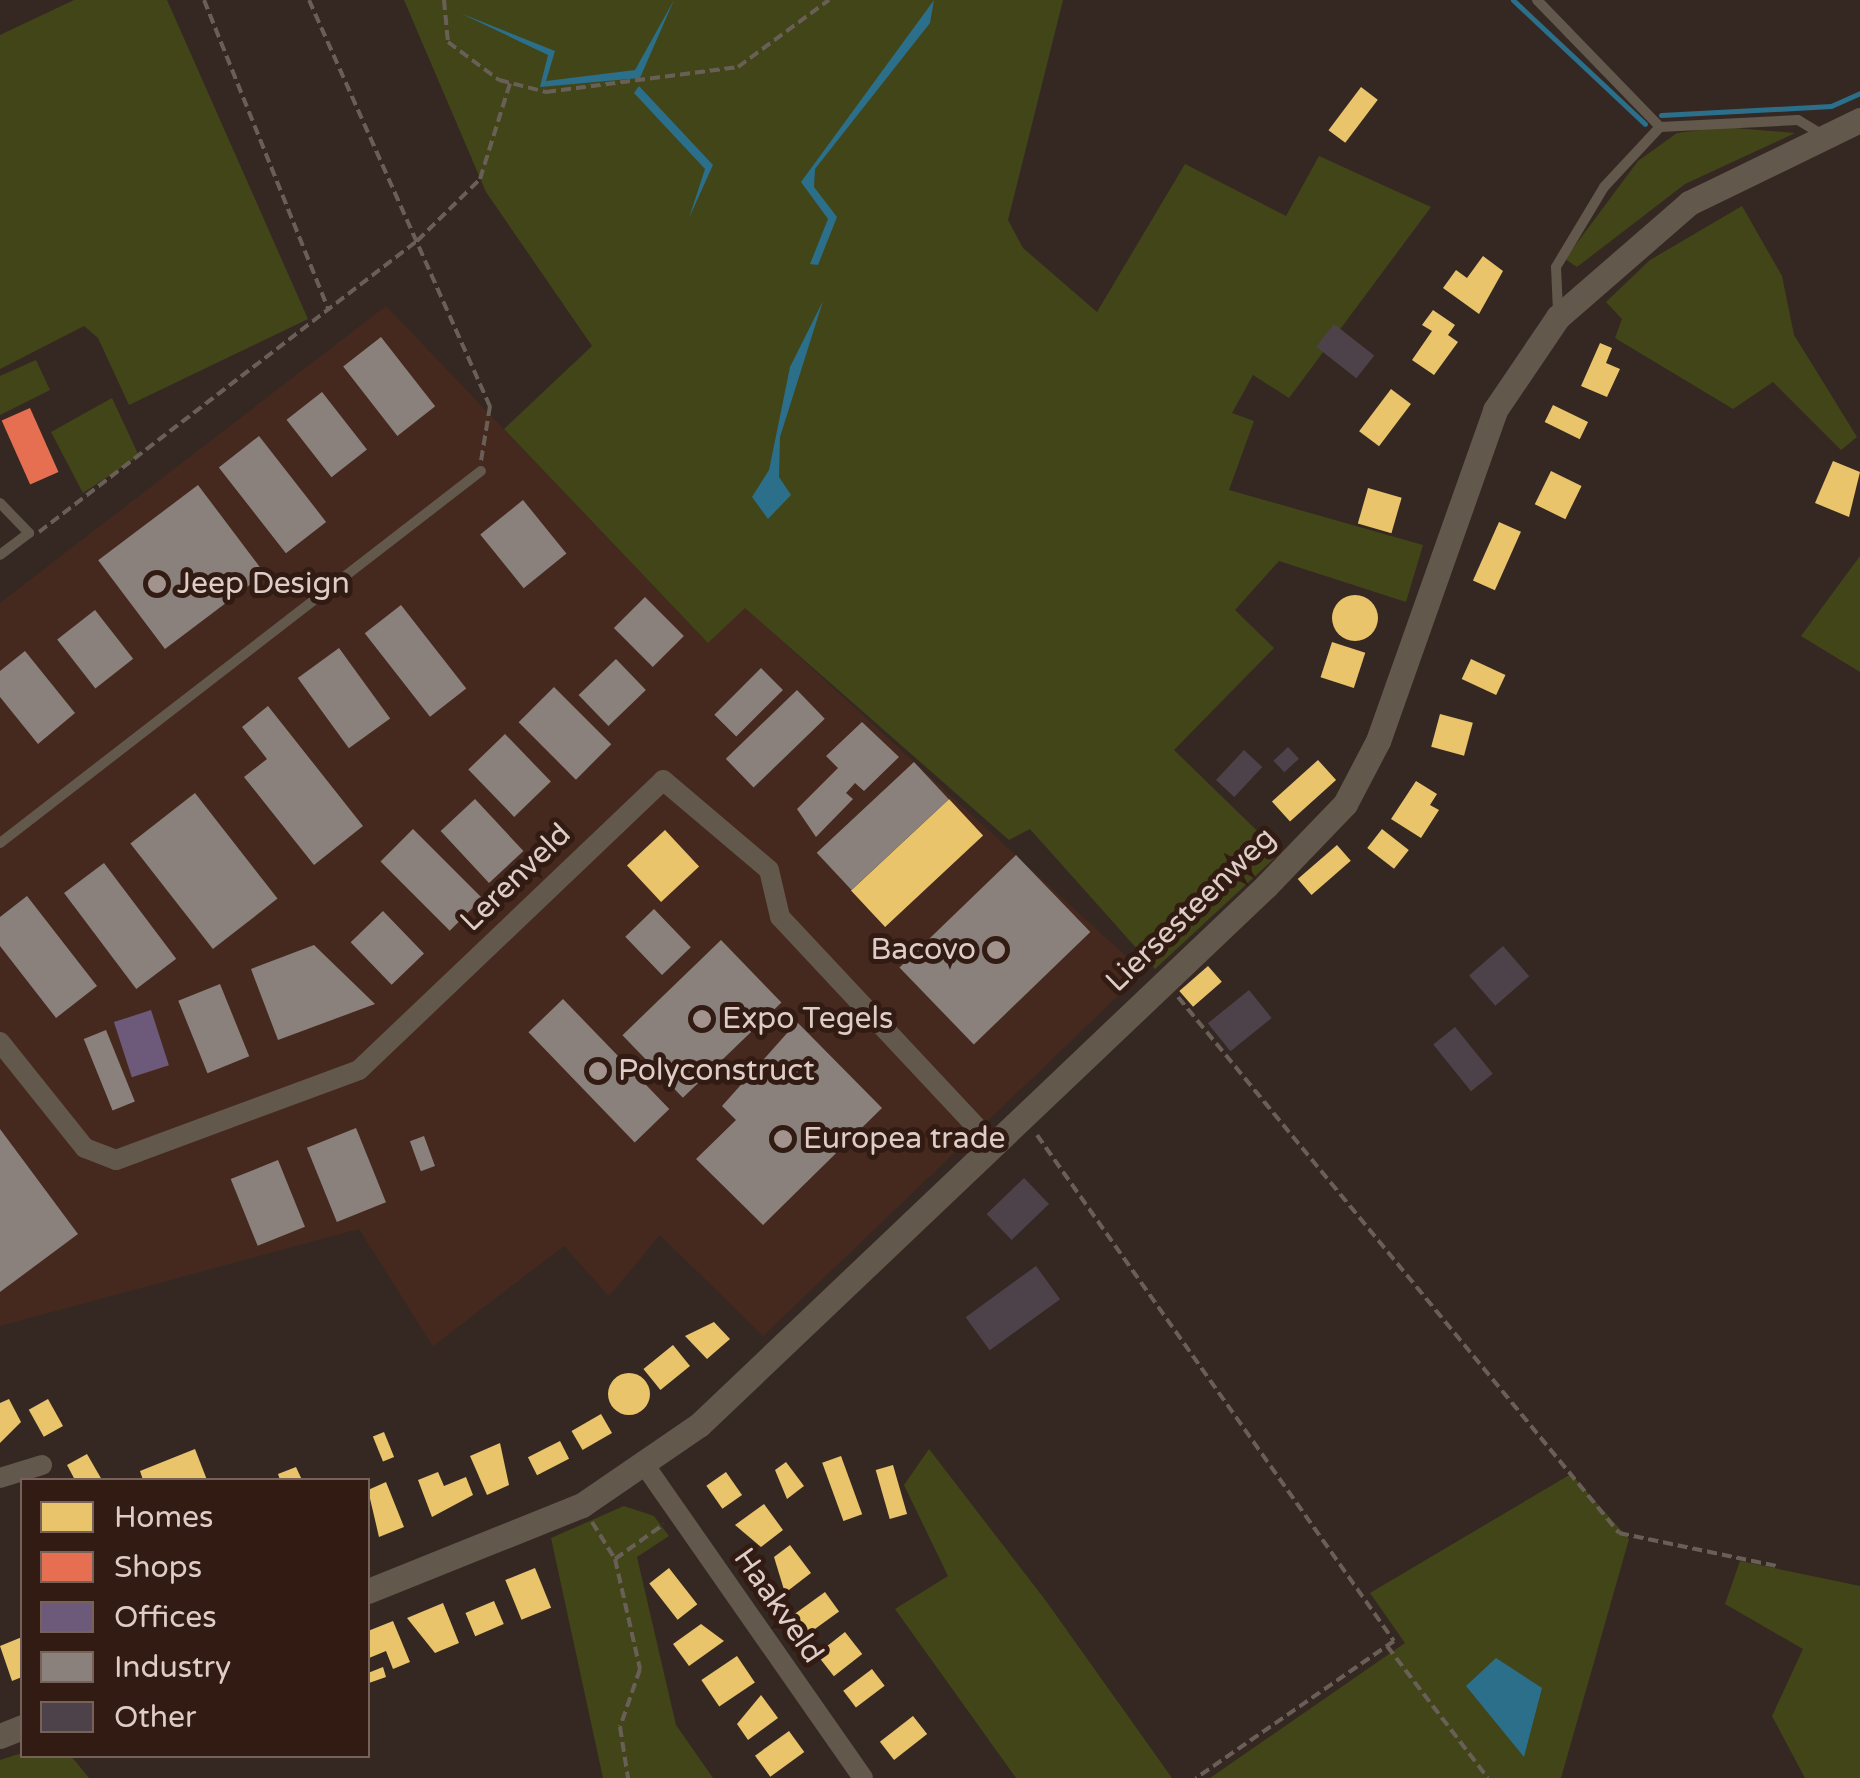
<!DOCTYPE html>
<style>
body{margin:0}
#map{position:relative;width:1860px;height:1778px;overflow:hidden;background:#352823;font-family:"Varela Round",sans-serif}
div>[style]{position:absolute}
.built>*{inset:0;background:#45291e}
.green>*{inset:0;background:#414518}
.water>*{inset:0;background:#2b6f8b}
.homes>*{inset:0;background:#e9c46a;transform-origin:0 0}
.round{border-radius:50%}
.shops>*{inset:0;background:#e76f51;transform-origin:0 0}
.offices>*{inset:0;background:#6d597a;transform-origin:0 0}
.industry>*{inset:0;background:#8a817c;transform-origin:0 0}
.stream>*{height:5px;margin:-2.5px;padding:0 2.5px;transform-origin:2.5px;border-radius:2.5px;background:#2b6f8b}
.building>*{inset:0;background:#4e424a;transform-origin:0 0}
.path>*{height:4px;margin-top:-2px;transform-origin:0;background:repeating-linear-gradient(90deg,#695f57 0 10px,transparent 0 15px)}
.service>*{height:10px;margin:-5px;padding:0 5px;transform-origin:5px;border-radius:5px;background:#63584c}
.minor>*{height:20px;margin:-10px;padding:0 10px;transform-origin:10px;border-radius:10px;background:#63584c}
.tertiary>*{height:25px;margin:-12.5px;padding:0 12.5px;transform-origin:12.5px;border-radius:12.5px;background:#63584c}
.dots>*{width:28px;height:28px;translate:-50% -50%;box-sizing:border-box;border:5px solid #321b12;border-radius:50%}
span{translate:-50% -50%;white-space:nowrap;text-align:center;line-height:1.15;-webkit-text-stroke:10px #321b12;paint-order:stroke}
.poi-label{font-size:30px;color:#decdc7}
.left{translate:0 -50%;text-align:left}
.right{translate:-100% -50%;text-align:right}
.street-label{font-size:30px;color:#decdc7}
.legend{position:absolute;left:20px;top:1478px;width:350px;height:280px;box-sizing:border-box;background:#321b12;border:2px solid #77625a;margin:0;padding:12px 18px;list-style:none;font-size:30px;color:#decdc7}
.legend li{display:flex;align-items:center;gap:20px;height:50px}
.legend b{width:50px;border:2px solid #77625a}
</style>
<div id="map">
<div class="built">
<i style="clip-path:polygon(386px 306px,708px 643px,745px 607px,1143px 972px,763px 1336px,660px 1235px,609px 1296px,564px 1246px,433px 1346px,359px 1229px,0 1326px,0 603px)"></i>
</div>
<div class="green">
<i style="clip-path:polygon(74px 0,167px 0,308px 319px,129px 405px,98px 338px,84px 326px,0 369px,0 35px)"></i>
<i style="clip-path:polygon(404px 0,1063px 0,1008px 220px,1023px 248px,1097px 312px,1185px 164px,1286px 216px,1319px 156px,1431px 207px,1289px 398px,1253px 375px,1232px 413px,1254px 421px,1229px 490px,1423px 545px,1406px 602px,1279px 561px,1235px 610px,1274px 648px,1174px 750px,1280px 853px,1155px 969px,1030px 829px,1009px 840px,745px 608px,708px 643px,504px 429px,592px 346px,486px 192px)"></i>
<i style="clip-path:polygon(1723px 127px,1795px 133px,1685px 184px,1577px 267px,1565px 259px,1638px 161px,1677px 133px)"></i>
<i style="clip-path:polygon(1742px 206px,1782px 276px,1794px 335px,1857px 437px,1841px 450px,1773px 382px,1733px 409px,1615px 338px,1622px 319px,1606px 302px,1650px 260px)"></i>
<i style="clip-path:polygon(36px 360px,50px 390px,0 415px,0 376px)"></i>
<i style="clip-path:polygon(112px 398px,139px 456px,83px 493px,51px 432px)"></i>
<i style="clip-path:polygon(1860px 556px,1860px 672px,1801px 636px)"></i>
<i style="clip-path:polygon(929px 1449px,1046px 1601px,1172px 1778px,1016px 1778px,895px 1609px,948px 1576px,904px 1485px)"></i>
<i style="clip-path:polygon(1571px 1474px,1629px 1539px,1561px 1778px,1210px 1778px,1405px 1643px,1370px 1593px)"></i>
<i style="clip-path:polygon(624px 1506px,654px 1516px,669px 1536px,637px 1557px,676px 1725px,713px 1778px,603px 1778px,551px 1538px)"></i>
<i style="clip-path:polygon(1740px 1561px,1860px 1586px,1860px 1778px,1805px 1778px,1772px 1716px,1803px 1649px,1725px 1604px)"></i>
<i style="clip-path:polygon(22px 1753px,71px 1756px,89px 1778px,0 1778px,0 1760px)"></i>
</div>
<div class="water">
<i style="clip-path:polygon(674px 0,640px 78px,540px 87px,548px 55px,460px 13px,555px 51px,546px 81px,635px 70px)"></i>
<i style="clip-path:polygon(934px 0,930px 23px,815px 169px,814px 187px,837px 217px,818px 265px,810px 264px,828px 219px,801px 182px)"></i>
<i style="clip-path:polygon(639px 86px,713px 165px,689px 218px,705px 169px,634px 93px)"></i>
<i style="clip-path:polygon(823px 301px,780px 437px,779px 477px,791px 495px,768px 519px,752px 497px,769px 470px,790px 367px)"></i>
<i style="clip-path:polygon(1496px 1658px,1542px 1688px,1524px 1757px,1466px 1686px)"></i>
</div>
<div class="homes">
<i style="left:1361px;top:87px;width:21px;height:54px;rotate:37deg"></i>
<i style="clip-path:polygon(1483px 256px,1503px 271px,1479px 314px,1443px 288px,1456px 270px,1467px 278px)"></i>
<i style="clip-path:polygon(1433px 310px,1455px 325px,1448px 335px,1458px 342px,1434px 375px,1412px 360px,1432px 331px,1422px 325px)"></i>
<i style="clip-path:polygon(1600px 343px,1612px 348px,1606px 363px,1620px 369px,1607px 397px,1581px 386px)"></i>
<i style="left:1391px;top:389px;width:25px;height:53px;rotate:37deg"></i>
<i style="left:1553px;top:405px;width:39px;height:19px;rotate:26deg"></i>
<i style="clip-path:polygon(1833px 461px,1860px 472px,1849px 517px,1815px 503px)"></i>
<i style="left:1551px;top:471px;width:34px;height:37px;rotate:26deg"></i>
<i style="left:1368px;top:488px;width:35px;height:37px;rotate:16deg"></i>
<i style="left:1499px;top:522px;width:24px;height:64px;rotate:24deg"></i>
<i class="round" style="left:1332px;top:595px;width:46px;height:46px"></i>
<i style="left:1332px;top:642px;width:35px;height:37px;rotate:18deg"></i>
<i style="left:1471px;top:659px;width:38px;height:22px;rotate:25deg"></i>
<i style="left:1440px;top:714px;width:34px;height:34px;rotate:15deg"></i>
<i style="left:1318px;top:760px;width:27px;height:62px;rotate:48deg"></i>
<i style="clip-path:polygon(1416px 781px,1437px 794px,1430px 805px,1439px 810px,1421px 838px,1391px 819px)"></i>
<i style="left:949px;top:799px;width:50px;height:134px;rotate:47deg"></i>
<i style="left:1382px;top:829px;width:34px;height:24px;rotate:38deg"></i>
<i style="left:665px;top:830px;width:50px;height:52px;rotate:47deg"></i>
<i style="left:1337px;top:845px;width:21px;height:52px;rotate:49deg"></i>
<i style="left:1208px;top:966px;width:21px;height:38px;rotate:49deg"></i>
<i style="clip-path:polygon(714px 1322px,730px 1339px,707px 1359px,685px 1336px)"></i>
<i style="left:673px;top:1345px;width:27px;height:38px;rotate:51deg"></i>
<i class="round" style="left:608px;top:1373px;width:42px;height:42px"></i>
<i style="clip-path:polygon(9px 1399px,21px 1422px,0 1443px,0 1403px)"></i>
<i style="left:48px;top:1399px;width:31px;height:22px;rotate:61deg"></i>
<i style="left:601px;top:1414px;width:22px;height:34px;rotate:60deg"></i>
<i style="left:384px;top:1432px;width:27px;height:12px;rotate:68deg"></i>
<i style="left:560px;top:1441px;width:20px;height:36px;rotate:63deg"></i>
<i style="clip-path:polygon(500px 1443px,509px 1485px,487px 1495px,470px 1456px)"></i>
<i style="clip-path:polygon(195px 1449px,207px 1480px,143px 1480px,140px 1471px)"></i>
<i style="clip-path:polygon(87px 1454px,102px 1480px,75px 1480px,67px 1465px)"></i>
<i style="left:841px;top:1456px;width:62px;height:20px;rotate:70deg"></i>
<i style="clip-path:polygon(786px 1462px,804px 1486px,787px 1499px,775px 1470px)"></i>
<i style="left:893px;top:1465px;width:51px;height:18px;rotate:74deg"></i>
<i style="clip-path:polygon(296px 1467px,302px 1480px,280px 1480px,278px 1474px)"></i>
<i style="clip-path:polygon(438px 1472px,444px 1486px,466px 1477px,473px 1495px,432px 1517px,418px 1480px)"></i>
<i style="left:726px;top:1472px;width:28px;height:24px;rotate:55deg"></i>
<i style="clip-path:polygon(386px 1482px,404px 1527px,379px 1537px,368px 1490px)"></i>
<i style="clip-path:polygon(764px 1504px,783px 1530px,761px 1547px,735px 1525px)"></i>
<i style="clip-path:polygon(790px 1545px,811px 1573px,785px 1593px,774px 1557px)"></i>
<i style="left:535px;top:1568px;width:43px;height:32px;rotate:68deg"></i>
<i style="left:669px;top:1568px;width:46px;height:25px;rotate:52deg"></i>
<i style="left:825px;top:1592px;width:24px;height:41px;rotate:54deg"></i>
<i style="left:494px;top:1601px;width:25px;height:31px;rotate:67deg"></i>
<i style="clip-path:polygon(443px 1603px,459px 1643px,435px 1653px,407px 1618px)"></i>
<i style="clip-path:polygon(393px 1621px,410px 1662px,393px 1669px,386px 1651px,369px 1658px,368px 1631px)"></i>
<i style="clip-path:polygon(701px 1624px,724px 1641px,689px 1666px,673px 1644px)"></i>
<i style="left:845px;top:1632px;width:28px;height:36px;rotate:52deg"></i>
<i style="clip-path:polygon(22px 1637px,22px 1677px,12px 1681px,0 1646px)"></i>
<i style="left:737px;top:1656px;width:32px;height:43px;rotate:56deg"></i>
<i style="clip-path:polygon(383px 1667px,386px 1677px,369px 1683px,368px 1673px)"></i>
<i style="left:872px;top:1669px;width:21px;height:36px;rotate:53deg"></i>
<i style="clip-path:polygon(761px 1695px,778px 1718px,748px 1740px,737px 1724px)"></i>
<i style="left:913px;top:1716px;width:23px;height:42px;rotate:52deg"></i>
<i style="left:789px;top:1731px;width:26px;height:42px;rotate:54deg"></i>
</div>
<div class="shops">
<i style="left:30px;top:408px;width:70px;height:31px;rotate:66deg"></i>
</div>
<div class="offices">
<i style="left:151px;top:1010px;width:58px;height:39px;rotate:72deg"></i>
</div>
<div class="industry">
<i style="left:381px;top:337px;width:88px;height:48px;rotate:52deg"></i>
<i style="left:322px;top:392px;width:73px;height:45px;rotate:52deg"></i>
<i style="left:259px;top:436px;width:109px;height:51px;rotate:52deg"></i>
<i style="left:198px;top:485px;width:111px;height:125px;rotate:53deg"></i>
<i style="left:523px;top:500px;width:69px;height:55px;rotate:51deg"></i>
<i style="left:645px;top:597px;width:55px;height:44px;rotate:45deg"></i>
<i style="left:401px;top:605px;width:106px;height:46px;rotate:52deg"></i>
<i style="left:95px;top:610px;width:62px;height:48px;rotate:52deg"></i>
<i style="left:339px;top:648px;width:87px;height:51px;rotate:54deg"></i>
<i style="clip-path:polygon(25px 651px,75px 713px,38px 744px,0 697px,0 671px)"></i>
<i style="left:616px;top:659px;width:43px;height:52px;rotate:46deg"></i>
<i style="left:761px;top:668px;width:31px;height:66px;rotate:45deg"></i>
<i style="left:554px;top:687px;width:81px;height:50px;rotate:45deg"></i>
<i style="left:797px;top:690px;width:40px;height:99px;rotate:46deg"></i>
<i style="clip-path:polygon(268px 706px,363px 826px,314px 865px,244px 777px,267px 759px,242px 727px)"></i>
<i style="clip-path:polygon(862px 722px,899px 757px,864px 791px,855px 783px,846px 793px,853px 799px,816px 837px,797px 809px,838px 768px,826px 756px)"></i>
<i style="left:505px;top:734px;width:66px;height:51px;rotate:46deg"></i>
<i style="left:914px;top:762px;width:51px;height:133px;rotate:47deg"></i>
<i style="left:195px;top:793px;width:134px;height:82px;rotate:52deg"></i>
<i style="left:475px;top:799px;width:71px;height:47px;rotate:47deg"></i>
<i style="left:413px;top:829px;width:98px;height:46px;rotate:45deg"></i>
<i style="left:1016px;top:855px;width:107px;height:162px;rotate:46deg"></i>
<i style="left:104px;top:863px;width:120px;height:50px;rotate:53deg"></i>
<i style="clip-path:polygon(27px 896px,97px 986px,56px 1018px,0 946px,0 917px)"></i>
<i style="left:654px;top:909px;width:53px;height:40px;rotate:46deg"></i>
<i style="left:383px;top:911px;width:59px;height:45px;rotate:46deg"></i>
<i style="left:721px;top:940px;width:87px;height:137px;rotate:46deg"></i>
<i style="clip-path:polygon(314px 945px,375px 1004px,278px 1040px,251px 969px)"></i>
<i style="left:220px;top:984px;width:78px;height:45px;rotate:68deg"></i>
<i style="left:563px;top:999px;width:153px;height:48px;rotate:46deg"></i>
<i style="clip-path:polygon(797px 1022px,882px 1108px,763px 1225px,696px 1159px,736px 1120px,722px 1106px)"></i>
<i style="left:106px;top:1030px;width:77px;height:24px;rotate:68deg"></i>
<i style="left:356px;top:1128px;width:80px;height:53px;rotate:68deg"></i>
<i style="clip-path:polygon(0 1129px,78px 1234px,0 1292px)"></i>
<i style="left:424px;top:1136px;width:32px;height:15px;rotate:70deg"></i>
<i style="left:278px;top:1160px;width:72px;height:51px;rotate:68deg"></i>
</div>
<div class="stream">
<i style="left:1513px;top:0;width:181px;rotate:43.2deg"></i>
<i style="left:1661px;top:115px;width:170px;rotate:-3deg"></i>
<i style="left:1831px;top:106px;width:32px;rotate:-24deg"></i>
</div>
<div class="building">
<i style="left:1334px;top:324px;width:51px;height:29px;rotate:38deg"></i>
<i style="left:1288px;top:747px;width:16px;height:20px;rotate:47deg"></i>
<i style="left:1244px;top:750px;width:25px;height:41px;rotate:43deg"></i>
<i style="left:1503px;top:946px;width:40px;height:45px;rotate:49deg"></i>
<i style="left:1249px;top:990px;width:36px;height:53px;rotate:51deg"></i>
<i style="left:1455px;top:1027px;width:60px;height:28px;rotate:51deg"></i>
<i style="left:1024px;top:1178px;width:36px;height:52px;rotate:46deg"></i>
<i style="left:1036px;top:1266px;width:41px;height:87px;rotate:54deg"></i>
</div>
<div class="path">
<i style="left:204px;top:0;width:335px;rotate:68.1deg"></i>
<i style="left:309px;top:0;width:445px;rotate:66deg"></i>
<i style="left:490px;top:406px;width:56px;rotate:99.3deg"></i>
<i style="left:444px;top:0;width:42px;rotate:84.6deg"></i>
<i style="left:448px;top:42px;width:64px;rotate:36.7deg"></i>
<i style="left:499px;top:80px;width:49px;rotate:14.3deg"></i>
<i style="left:546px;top:92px;width:194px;rotate:-7.4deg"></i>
<i style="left:738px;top:67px;width:113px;rotate:-36.4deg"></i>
<i style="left:39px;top:532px;width:477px;rotate:-37.6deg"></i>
<i style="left:417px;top:241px;width:88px;rotate:-44.5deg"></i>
<i style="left:480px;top:179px;width:101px;rotate:-72.6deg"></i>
<i style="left:1178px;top:997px;width:694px;rotate:50.55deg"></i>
<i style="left:1619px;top:1533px;width:161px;rotate:11.8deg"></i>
<i style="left:1037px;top:1135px;width:619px;rotate:54.8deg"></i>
<i style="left:1394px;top:1641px;width:241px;rotate:145.3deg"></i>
<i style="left:592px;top:1522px;width:44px;rotate:58.1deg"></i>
<i style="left:615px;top:1559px;width:113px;rotate:77.2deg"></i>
<i style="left:640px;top:1669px;width:61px;rotate:109deg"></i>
<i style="left:620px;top:1727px;width:52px;rotate:81.1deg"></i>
<i style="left:615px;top:1559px;width:60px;rotate:-35.5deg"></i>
<i style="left:1387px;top:1646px;width:166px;rotate:52.6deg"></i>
</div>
<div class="service">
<i style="left:1537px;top:0;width:177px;rotate:45.9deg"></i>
<i style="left:1558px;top:311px;width:44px;rotate:-92.6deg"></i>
<i style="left:1556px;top:267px;width:93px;rotate:-59deg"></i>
<i style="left:1604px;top:187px;width:82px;rotate:-47deg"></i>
<i style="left:1660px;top:127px;width:138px;rotate:-2.9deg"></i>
<i style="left:1798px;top:120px;width:29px;rotate:31deg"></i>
<i style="left:0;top:503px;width:42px;rotate:46deg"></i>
<i style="left:29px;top:533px;width:36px;rotate:143deg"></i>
<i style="left:0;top:843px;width:608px;rotate:-37.72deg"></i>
</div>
<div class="minor">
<i style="left:0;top:1042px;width:136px;rotate:51.3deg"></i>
<i style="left:85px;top:1148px;width:33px;rotate:21deg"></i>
<i style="left:116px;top:1160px;width:259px;rotate:-20.3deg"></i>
<i style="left:359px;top:1070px;width:420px;rotate:-43.6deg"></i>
<i style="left:663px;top:780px;width:139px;rotate:40.3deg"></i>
<i style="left:769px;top:870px;width:48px;rotate:76.8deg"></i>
<i style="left:780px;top:917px;width:313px;rotate:46.9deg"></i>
<i style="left:646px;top:1467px;width:379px;rotate:55.1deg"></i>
<i style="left:0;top:1478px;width:44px;rotate:-17.2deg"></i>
</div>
<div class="tertiary">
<i style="left:368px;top:1591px;width:231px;rotate:-21.9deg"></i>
<i style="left:582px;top:1505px;width:142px;rotate:-34.4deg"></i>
<i style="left:699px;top:1425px;width:782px;rotate:-43.55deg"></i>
<i style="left:1266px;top:886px;width:114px;rotate:-46.1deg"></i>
<i style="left:1345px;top:804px;width:71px;rotate:-62.4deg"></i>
<i style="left:1378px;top:741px;width:351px;rotate:-70.5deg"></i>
<i style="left:1495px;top:410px;width:112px;rotate:-55.9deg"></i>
<i style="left:1558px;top:317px;width:174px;rotate:-41deg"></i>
<i style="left:1689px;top:203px;width:190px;rotate:-25.9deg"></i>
<i style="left:0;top:1736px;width:24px;rotate:-22deg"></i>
</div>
<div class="dots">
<i style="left:157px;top:584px;background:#a3938e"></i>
<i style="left:996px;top:950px;background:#a3938e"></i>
<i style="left:702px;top:1019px;background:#a3938e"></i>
<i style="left:598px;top:1071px;background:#a3938e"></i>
<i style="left:783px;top:1139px;background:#a3938e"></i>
</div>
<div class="poi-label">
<span class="left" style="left:177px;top:584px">Jeep Design</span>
<span class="right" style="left:976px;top:950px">Bacovo</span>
<span class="left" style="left:722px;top:1019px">Expo Tegels</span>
<span class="left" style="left:618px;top:1071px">Polyconstruct</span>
<span class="left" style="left:803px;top:1139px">Europea trade</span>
</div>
<div class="street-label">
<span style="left:516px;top:878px;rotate:-44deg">Lerenveld</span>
<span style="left:1191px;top:910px;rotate:-44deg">Liersesteenweg</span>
<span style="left:778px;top:1606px;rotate:55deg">Haakveld</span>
</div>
<ul class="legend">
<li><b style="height:28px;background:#e9c46a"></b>Homes</li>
<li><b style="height:28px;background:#e76f51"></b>Shops</li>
<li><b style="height:28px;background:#6d597a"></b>Offices</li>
<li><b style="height:28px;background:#8a817c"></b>Industry</li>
<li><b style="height:28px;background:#4e424a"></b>Other</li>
</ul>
</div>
